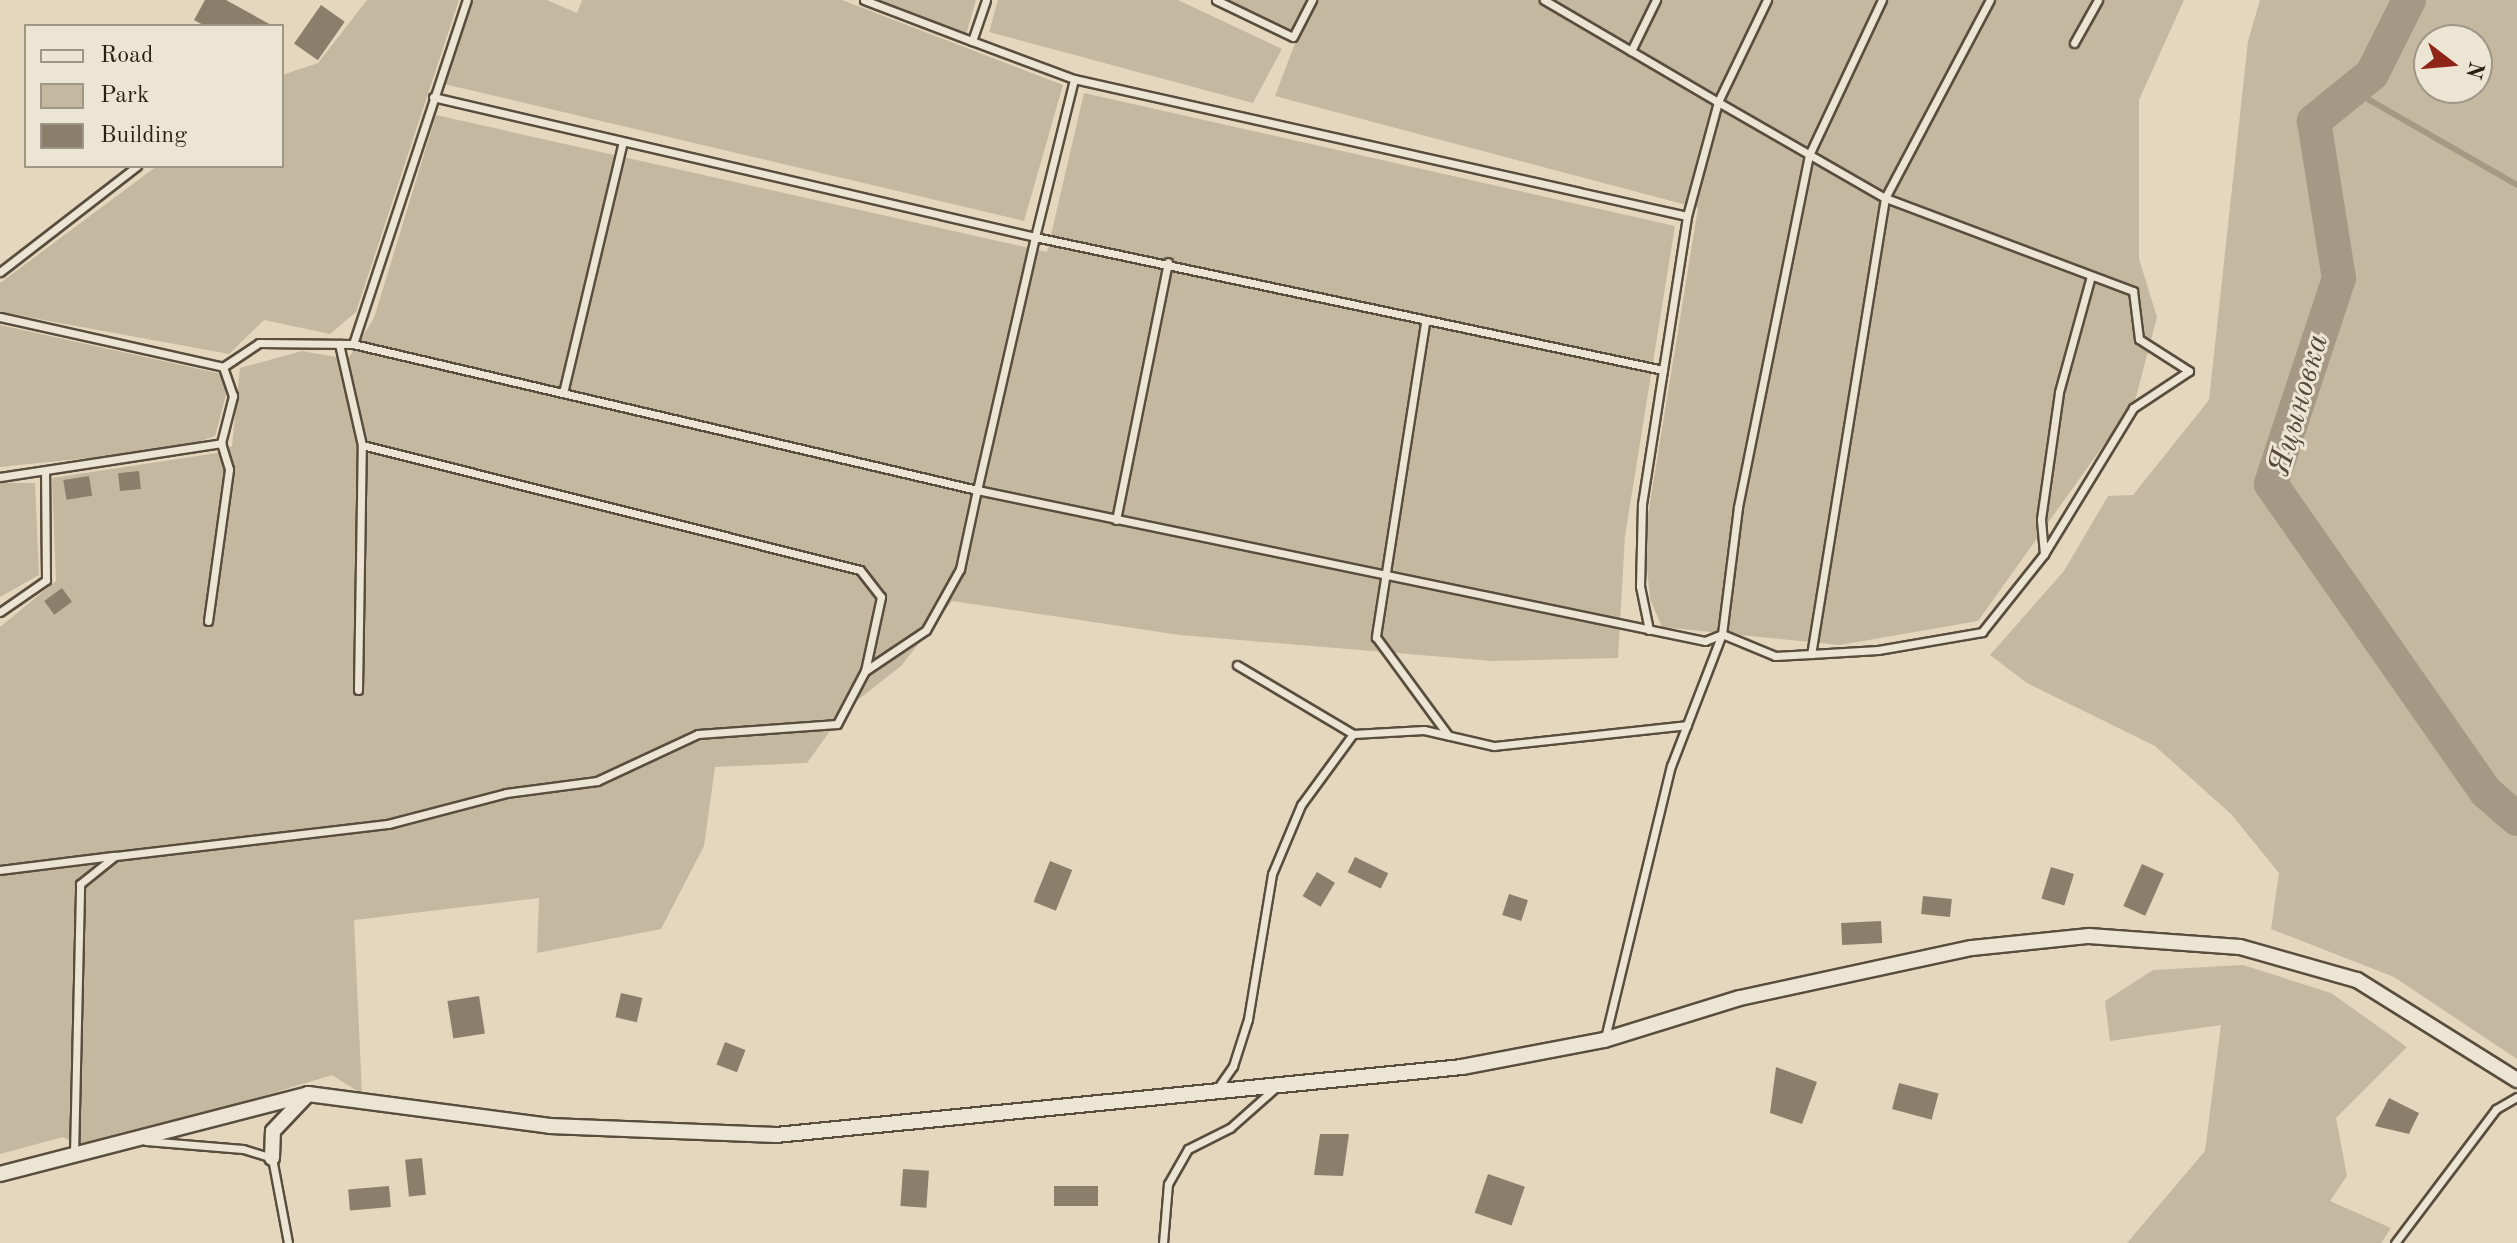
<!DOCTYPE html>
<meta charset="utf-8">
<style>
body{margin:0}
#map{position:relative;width:2517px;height:1243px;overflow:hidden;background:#e4d7bd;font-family:"Old Standard TT",serif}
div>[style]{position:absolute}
.green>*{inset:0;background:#c5b8a0}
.stream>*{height:6px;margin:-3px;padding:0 3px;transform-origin:3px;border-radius:3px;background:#a59884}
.river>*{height:34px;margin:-17px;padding:0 17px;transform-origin:17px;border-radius:17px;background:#a59884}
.building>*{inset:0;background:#8b7f6c;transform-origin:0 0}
.roads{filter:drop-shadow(2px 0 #594d3e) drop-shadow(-2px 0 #594d3e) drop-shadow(0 2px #594d3e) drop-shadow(0 -2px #594d3e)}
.service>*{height:7px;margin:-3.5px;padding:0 3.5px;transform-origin:3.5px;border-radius:3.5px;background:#ede5d4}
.minor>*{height:14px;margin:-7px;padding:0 7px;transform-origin:7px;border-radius:7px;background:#ede5d4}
span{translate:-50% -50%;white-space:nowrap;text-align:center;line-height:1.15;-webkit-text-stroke:6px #ede5d4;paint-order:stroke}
.water-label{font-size:32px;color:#56493b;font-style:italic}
.legend{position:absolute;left:24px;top:24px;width:260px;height:144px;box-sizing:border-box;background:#ede5d4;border:2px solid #9f9687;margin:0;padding:10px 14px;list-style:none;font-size:24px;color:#2b1f14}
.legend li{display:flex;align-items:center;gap:16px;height:40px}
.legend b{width:40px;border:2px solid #9f9687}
.north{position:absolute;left:2413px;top:24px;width:80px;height:80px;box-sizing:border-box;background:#ede5d4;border:2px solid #9f9687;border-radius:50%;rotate:106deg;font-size:22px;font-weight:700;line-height:32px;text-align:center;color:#2b1f14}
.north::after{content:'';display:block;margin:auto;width:28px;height:36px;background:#8f2418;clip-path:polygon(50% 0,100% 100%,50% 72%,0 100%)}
</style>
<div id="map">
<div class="green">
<i style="clip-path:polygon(367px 0,459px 0,356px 312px,330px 334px,264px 320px,229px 354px,0 312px,0 283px,157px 166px,282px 166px,282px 75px,318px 63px)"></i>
<i style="clip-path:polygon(472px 0,547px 0,577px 13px,582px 0,842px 0,1063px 85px,1024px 221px,444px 84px)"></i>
<i style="clip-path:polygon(879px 0,976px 0,966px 35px)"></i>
<i style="clip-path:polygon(998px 0,1178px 0,1282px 49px,1253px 103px,989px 32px)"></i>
<i style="clip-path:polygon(1223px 0,2184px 0,2139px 100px,2139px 259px,2157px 317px,2135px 401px,1978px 621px,1840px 645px,1662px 627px,1650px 599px,1644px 539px,1698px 208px,1275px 96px,1297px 38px)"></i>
<i style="clip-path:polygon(evenodd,2260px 0,2517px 0,2517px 1059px,2394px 977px,2271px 929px,2279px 873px,2231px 814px,2155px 746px,2027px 683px,1990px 655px,2064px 571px,2108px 496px,2133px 495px,2209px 400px,2248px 41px,2260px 0,2429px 40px,2477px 40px,2477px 88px,2429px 88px,2429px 40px)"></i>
<i style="clip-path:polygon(1084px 93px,1675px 226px,1625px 536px,1618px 658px,1492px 661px,1180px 635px,952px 601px,901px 666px,845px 710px,807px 763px,715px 767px,704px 846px,661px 929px,537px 953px,539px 898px,354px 920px,362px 1094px,332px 1075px,86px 1150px,63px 1137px,0 1154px,0 627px,56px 581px,52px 478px,217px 453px,232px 446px,240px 368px,302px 351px,348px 359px,374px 318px,436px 115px,1047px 252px)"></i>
<i style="clip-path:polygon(0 325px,222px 374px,226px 395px,215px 436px,178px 449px,0 467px)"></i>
<i style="clip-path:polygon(0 483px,35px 483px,39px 575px,0 597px)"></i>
<i style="clip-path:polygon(2243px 965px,2331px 993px,2407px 1047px,2336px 1118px,2347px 1176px,2330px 1201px,2391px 1228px,2381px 1243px,2127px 1243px,2205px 1151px,2221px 1025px,2110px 1041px,2105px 1001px,2153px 970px)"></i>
</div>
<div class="stream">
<i style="left:2352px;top:90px;width:190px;rotate:29.9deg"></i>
</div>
<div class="river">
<i style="left:2409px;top:0;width:83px;rotate:116.6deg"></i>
<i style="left:2372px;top:74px;width:75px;rotate:141deg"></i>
<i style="left:2314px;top:121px;width:159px;rotate:81deg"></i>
<i style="left:2339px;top:278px;width:217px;rotate:108.3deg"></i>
<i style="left:2271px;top:484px;width:376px;rotate:55.1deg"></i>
<i style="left:2486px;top:792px;width:41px;rotate:41.1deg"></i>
</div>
<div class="building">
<i style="clip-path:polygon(205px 0,226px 0,273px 26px,205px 26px,194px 20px)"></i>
<i style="left:321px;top:5px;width:29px;height:47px;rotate:35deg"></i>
<i style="left:139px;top:471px;width:18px;height:21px;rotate:84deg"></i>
<i style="left:89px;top:476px;width:20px;height:26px;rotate:81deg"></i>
<i style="left:62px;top:588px;width:17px;height:22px;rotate:54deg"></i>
<i style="left:1355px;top:857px;width:37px;height:17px;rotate:26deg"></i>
<i style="left:1050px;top:861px;width:24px;height:44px;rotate:22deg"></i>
<i style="left:2142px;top:864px;width:24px;height:46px;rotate:24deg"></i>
<i style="left:2051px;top:867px;width:24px;height:33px;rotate:17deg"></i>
<i style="left:1317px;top:872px;width:21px;height:28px;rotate:31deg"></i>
<i style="left:1509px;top:894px;width:20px;height:22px;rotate:18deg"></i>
<i style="left:1923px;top:896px;width:29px;height:18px;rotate:6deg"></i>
<i style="left:1881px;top:921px;width:22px;height:40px;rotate:87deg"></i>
<i style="left:621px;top:993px;width:22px;height:25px;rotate:13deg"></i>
<i style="left:479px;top:996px;width:38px;height:32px;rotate:81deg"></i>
<i style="left:725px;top:1042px;width:22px;height:24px;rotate:21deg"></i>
<i style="clip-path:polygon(1776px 1067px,1817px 1082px,1802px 1124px,1770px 1113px)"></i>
<i style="left:1899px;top:1083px;width:41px;height:27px;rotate:15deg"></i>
<i style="clip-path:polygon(2389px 1098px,2419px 1113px,2409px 1134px,2375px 1126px)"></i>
<i style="clip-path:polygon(1320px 1134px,1349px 1134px,1343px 1176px,1314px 1175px)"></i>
<i style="left:422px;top:1158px;width:37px;height:17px;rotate:84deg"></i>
<i style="left:903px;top:1169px;width:26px;height:37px;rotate:4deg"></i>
<i style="left:1488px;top:1174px;width:39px;height:41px;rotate:19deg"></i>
<i style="left:389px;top:1186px;width:21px;height:41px;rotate:85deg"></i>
<i style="left:1054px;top:1186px;width:44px;height:20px"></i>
</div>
<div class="roads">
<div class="service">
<i style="left:864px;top:0;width:116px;rotate:20.8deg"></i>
<i style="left:972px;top:41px;width:43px;rotate:-71.1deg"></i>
<i style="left:1216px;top:0;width:85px;rotate:25.7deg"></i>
<i style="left:1293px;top:37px;width:42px;rotate:-62.8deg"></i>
<i style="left:1767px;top:0;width:113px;rotate:115.7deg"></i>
<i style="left:1718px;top:102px;width:193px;rotate:29.9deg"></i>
<i style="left:1885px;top:198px;width:224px;rotate:-62.1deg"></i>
<i style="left:2074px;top:43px;width:49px;rotate:-60.8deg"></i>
<i style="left:1631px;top:51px;width:57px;rotate:-63.9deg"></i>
<i style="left:1074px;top:79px;width:628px;rotate:12.6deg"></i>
<i style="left:1687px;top:216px;width:118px;rotate:-74.8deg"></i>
<i style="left:1718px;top:102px;width:202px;rotate:-149.6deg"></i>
<i style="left:433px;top:97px;width:618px;rotate:13.09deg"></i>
<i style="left:1035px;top:237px;width:163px;rotate:-76.1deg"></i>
<i style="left:1074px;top:79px;width:109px;rotate:-159.6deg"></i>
<i style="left:0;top:272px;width:173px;rotate:-37.7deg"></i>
<i style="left:0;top:317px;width:229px;rotate:12.6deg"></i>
<i style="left:223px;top:367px;width:43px;rotate:-33.7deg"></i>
<i style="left:259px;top:343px;width:94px;rotate:0.6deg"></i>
<i style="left:353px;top:344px;width:362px;rotate:-71.7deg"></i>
<i style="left:1425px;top:323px;width:318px;rotate:98.9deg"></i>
<i style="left:1376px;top:637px;width:122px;rotate:53.7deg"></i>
<i style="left:339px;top:344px;width:104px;rotate:77.2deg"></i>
<i style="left:362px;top:445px;width:513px;rotate:14.09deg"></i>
<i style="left:860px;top:570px;width:34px;rotate:52deg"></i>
<i style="left:881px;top:597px;width:76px;rotate:102.2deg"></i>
<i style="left:1663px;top:370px;width:642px;rotate:-168.04deg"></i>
<i style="left:1035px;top:237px;width:260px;rotate:102.9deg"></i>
<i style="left:977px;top:490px;width:743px;rotate:11.72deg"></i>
<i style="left:1705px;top:641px;width:18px;rotate:-22deg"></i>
<i style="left:1722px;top:634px;width:128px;rotate:-82.8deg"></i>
<i style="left:1738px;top:507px;width:359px;rotate:-78.6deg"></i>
<i style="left:1809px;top:155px;width:171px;rotate:-64.8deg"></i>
<i style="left:563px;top:393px;width:258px;rotate:-76.6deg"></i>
<i style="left:0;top:477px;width:224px;rotate:-8.7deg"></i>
<i style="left:221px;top:443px;width:49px;rotate:-75.7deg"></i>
<i style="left:233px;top:396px;width:31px;rotate:-109deg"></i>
<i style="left:1116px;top:520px;width:263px;rotate:-78.6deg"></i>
<i style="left:2044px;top:554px;width:35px;rotate:-95deg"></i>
<i style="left:2041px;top:519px;width:128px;rotate:-81.9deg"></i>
<i style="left:2059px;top:392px;width:120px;rotate:-74.6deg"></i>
<i style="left:0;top:612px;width:56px;rotate:-34.8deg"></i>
<i style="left:46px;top:580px;width:109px;rotate:-90.5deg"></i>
<i style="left:208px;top:621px;width:153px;rotate:-82.1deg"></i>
<i style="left:229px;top:469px;width:27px;rotate:-107deg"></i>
<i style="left:1649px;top:630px;width:45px;rotate:-101.6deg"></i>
<i style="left:1640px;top:586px;width:82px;rotate:-88.6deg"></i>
<i style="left:1642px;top:504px;width:291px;rotate:-81.1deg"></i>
<i style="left:1237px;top:665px;width:135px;rotate:30.7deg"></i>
<i style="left:358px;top:690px;width:245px;rotate:-89.1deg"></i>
<i style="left:0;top:870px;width:114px;rotate:-7.1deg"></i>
<i style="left:1605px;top:1038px;width:280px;rotate:-76.4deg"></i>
<i style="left:1671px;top:766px;width:142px;rotate:-68.9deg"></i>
<i style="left:1722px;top:634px;width:57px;rotate:22.5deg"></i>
<i style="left:1775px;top:656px;width:36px;rotate:-3deg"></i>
<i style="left:1811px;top:654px;width:67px;rotate:-3.4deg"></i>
<i style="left:1878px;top:650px;width:106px;rotate:-9.8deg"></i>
<i style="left:1982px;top:632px;width:100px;rotate:-51.5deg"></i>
<i style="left:2044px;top:554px;width:171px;rotate:-58.6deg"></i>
<i style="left:2133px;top:408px;width:67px;rotate:-33.5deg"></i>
<i style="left:2189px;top:371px;width:59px;rotate:-147.4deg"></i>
<i style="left:2139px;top:339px;width:48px;rotate:-97.1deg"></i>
<i style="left:2133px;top:291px;width:265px;rotate:-159.4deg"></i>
<i style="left:1885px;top:198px;width:462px;rotate:99.2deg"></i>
<i style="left:1217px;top:1089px;width:28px;rotate:-55deg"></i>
<i style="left:1233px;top:1066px;width:49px;rotate:-72.3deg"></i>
<i style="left:1248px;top:1019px;width:147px;rotate:-80.6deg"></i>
<i style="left:1272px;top:874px;width:75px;rotate:-67.2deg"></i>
<i style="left:1301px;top:805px;width:88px;rotate:-53.8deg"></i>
<i style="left:1353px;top:734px;width:71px;rotate:-3.2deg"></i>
<i style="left:1424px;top:730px;width:72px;rotate:12.9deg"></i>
<i style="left:1494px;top:746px;width:194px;rotate:-6.2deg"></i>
<i style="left:146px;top:1141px;width:97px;rotate:4.7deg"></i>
<i style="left:243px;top:1149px;width:30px;rotate:17deg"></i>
<i style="left:272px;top:1158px;width:86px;rotate:79.3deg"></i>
<i style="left:74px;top:1155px;width:271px;rotate:-88.7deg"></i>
<i style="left:80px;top:884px;width:45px;rotate:-38.7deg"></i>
<i style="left:115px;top:856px;width:275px;rotate:-6.7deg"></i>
<i style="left:388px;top:824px;width:122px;rotate:-14.7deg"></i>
<i style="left:506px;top:793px;width:92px;rotate:-7.5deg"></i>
<i style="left:597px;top:781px;width:111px;rotate:-25deg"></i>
<i style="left:698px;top:734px;width:139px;rotate:-4.1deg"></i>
<i style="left:837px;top:724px;width:60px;rotate:-62.2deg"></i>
<i style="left:865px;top:671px;width:73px;rotate:-33.9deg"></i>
<i style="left:926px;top:630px;width:70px;rotate:-60.9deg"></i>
<i style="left:960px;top:569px;width:81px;rotate:-77.9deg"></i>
<i style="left:977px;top:490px;width:641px;rotate:-166.83deg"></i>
<i style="left:1163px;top:1243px;width:59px;rotate:-85.2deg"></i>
<i style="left:1168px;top:1184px;width:40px;rotate:-60.3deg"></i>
<i style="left:1188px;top:1149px;width:47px;rotate:-26.6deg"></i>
<i style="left:1230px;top:1128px;width:59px;rotate:-41.6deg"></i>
<i style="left:2395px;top:1243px;width:168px;rotate:-53deg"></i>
<i style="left:2496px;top:1109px;width:24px;rotate:-30deg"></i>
</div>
<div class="minor">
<i style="left:272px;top:1158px;width:27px;rotate:-88deg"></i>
<i style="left:273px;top:1131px;width:51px;rotate:-46.6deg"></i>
<i style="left:308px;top:1094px;width:244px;rotate:7.5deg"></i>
<i style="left:550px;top:1126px;width:226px;rotate:2.3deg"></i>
<i style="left:776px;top:1135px;width:689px;rotate:-5.66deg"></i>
<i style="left:1462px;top:1067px;width:145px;rotate:-10.8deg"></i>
<i style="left:1604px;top:1040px;width:142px;rotate:-17.2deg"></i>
<i style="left:1740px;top:998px;width:237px;rotate:-12.2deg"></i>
<i style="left:1972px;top:948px;width:118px;rotate:-5.9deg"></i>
<i style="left:2089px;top:936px;width:151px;rotate:4.2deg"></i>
<i style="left:2240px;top:947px;width:122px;rotate:15.8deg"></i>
<i style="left:2357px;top:980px;width:189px;rotate:32deg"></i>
<i style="left:0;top:1174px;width:315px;rotate:-14.5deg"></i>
</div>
</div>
<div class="water-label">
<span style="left:2300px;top:405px;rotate:-74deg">Яцыновка</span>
</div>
<ul class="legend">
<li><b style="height:10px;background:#ede5d4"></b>Road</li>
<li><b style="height:22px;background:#c5b8a0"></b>Park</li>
<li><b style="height:22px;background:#8b7f6c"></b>Building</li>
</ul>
<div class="north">N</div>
</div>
